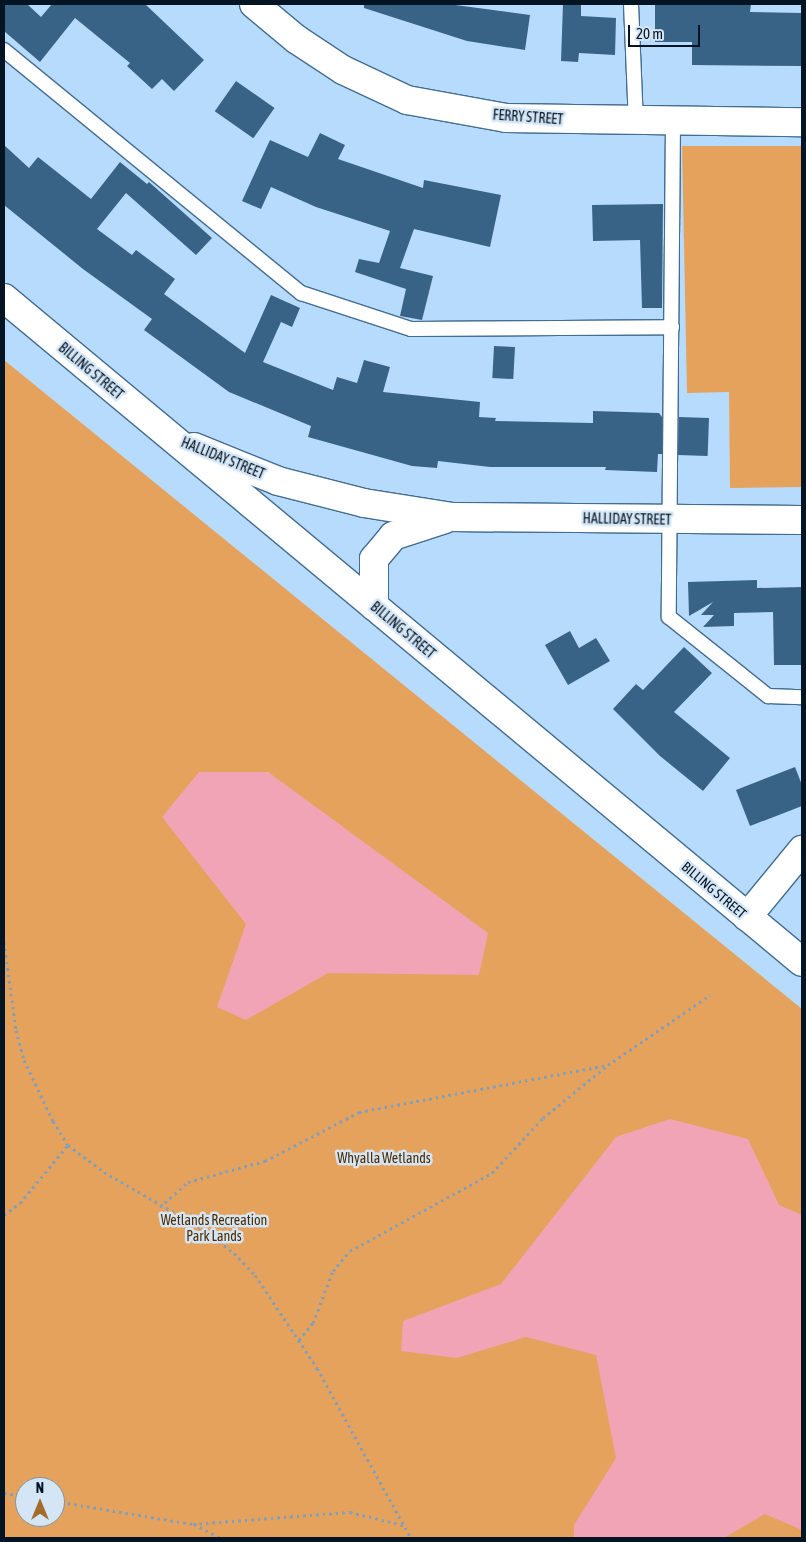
<!DOCTYPE html>
<style>
body{margin:0}
#map{position:relative;width:806px;height:1542px;overflow:hidden;background:#b7dbfc;font-family:"Asap Condensed",sans-serif}
div>[style]{position:absolute}
.green>*{inset:0;background:#e5a25d}
.water>*{inset:0;background:#f1a4b5}
.building>*{inset:0;background:#396386;transform-origin:0 0}
.path>*{height:3px;margin-top:-1.5px;transform-origin:0;background:repeating-linear-gradient(90deg,#819fba 0 2.5px,transparent 0 6.5px)}
.roads{filter:drop-shadow(1px 0 #436d91) drop-shadow(-1px 0 #436d91) drop-shadow(0 1px #436d91) drop-shadow(0 -1px #436d91)}
.lane>*{height:14px;margin:-7px;padding:0 7px;transform-origin:7px;border-radius:7px;background:#fff}
.street>*{height:28px;margin:-14px;padding:0 14px;transform-origin:14px;border-radius:14px;background:#fff}
span{translate:-50% -50%;white-space:nowrap;text-align:center;line-height:1.15;-webkit-text-stroke:5px #d4e6f6;paint-order:stroke}
.street-label{font-size:14px;color:#041422}
.park-label{font-size:14px;color:#4f2c00}
.frame{position:absolute;inset:0;border:5px solid #041422;pointer-events:none}
.north{position:absolute;left:15px;top:1477px;width:50px;height:50px;box-sizing:border-box;background:#d4e6f6;border:1px solid #8192a1;border-radius:50%;rotate:0deg;font-size:14px;font-weight:700;line-height:20px;text-align:center;color:#041422}
.north::after{content:'';display:block;margin:auto;width:18px;height:22px;background:#a56b2b;clip-path:polygon(50% 0,100% 100%,50% 72%,0 100%)}
.scale{position:absolute;left:628px;top:25px;width:72px;height:22px;box-sizing:border-box;border:2px solid #041422;border-top:0;padding-left:6px;font-size:15px;line-height:18px;white-space:nowrap;color:#041422;-webkit-text-stroke:4px #d4e6f6;paint-order:stroke}
</style>
<div id="map">
<div class="green">
<i style="clip-path:polygon(682px 146px,802px 146px,802px 487px,730px 488px,729px 392px,687px 393px)"></i>
<i style="clip-path:polygon(evenodd,4px 360px,802px 1009px,802px 1538px,4px 1538px,4px 360px,25px 1487px,55px 1487px,55px 1517px,25px 1517px,25px 1487px)"></i>
</div>
<div class="water">
<i style="clip-path:polygon(199px 772px,268px 772px,488px 933px,479px 975px,328px 973px,246px 1020px,217px 1007px,246px 924px,162px 817px)"></i>
<i style="clip-path:polygon(670px 1119px,748px 1139px,779px 1205px,802px 1215px,802px 1530px,765px 1514px,724px 1538px,574px 1538px,574px 1525px,616px 1458px,596px 1355px,526px 1337px,457px 1358px,401px 1351px,403px 1321px,501px 1284px,616px 1137px)"></i>
</div>
<div class="building">
<i style="clip-path:polygon(4px 4px,27px 4px,41px 17px,52px 4px,145px 4px,204px 60px,174px 91px,162px 79px,152px 89px,127px 66px,130px 63px,75px 18px,40px 62px,4px 31px)"></i>
<i style="clip-path:polygon(364px 4px,448px 4px,530px 15px,525px 50px,467px 41px,364px 8px)"></i>
<i style="clip-path:polygon(563px 4px,581px 4px,581px 16px,616px 18px,615px 55px,579px 53px,578px 62px,561px 61px)"></i>
<i style="clip-path:polygon(655px 4px,751px 4px,750px 12px,802px 13px,802px 66px,692px 65px,692px 42px,655px 42px)"></i>
<i style="left:236px;top:81px;width:47px;height:37px;rotate:35deg"></i>
<i style="clip-path:polygon(320px 133px,345px 145px,338px 159px,423px 188px,424px 180px,501px 195px,490px 247px,414px 229px,400px 268px,433px 276px,422px 320px,400px 316px,406px 289px,355px 272px,359px 259px,379px 263px,390px 231px,316px 207px,271px 187px,261px 209px,242px 201px,270px 140px,308px 157px)"></i>
<i style="clip-path:polygon(4px 145px,29px 168px,38px 157px,91px 199px,120px 162px,147px 184px,149px 182px,212px 238px,196px 255px,126px 193px,97px 229px,132px 255px,136px 250px,175px 279px,164px 294px,245px 353px,271px 295px,300px 308px,292px 327px,281px 322px,263px 362px,333px 390px,337px 377px,357px 383px,364px 360px,390px 367px,383px 392px,480px 402px,479px 417px,496px 418px,495px 421px,593px 423px,593px 411px,659px 413px,662px 417px,662px 454px,658px 454px,657px 472px,605px 470px,606px 467px,490px 467px,438px 461px,437px 468px,412px 466px,308px 437px,311px 426px,229px 392px,144px 330px,152px 319px,83px 269px,4px 205px)"></i>
<i style="clip-path:polygon(663px 204px,662px 308px,642px 308px,640px 240px,593px 241px,592px 205px)"></i>
<i style="left:494px;top:346px;width:21px;height:32px;rotate:3deg"></i>
<i style="left:679px;top:417px;width:30px;height:38px;rotate:2deg"></i>
<i style="clip-path:polygon(757px 580px,757px 588px,802px 587px,802px 665px,774px 665px,773px 612px,734px 613px,734px 626px,703px 627px,714px 615px,701px 615px,713px 602px,689px 616px,688px 582px)"></i>
<i style="clip-path:polygon(570px 631px,579px 648px,596px 638px,610px 661px,568px 685px,545px 645px)"></i>
<i style="clip-path:polygon(684px 647px,712px 673px,674px 712px,730px 758px,703px 791px,660px 756px,613px 709px,636px 684px,643px 690px)"></i>
<i style="clip-path:polygon(795px 767px,802px 785px,802px 806px,750px 826px,736px 790px)"></i>
</div>
<div class="path">
<i style="left:4px;top:942px;width:89px;rotate:82.2deg"></i>
<i style="left:16px;top:1030px;width:31px;rotate:75deg"></i>
<i style="left:24px;top:1060px;width:68px;rotate:64.6deg"></i>
<i style="left:53px;top:1121px;width:28px;rotate:58deg"></i>
<i style="left:68px;top:1145px;width:45px;rotate:36.9deg"></i>
<i style="left:104px;top:1172px;width:108px;rotate:29.9deg"></i>
<i style="left:198px;top:1226px;width:45px;rotate:36.9deg"></i>
<i style="left:234px;top:1253px;width:30px;rotate:46deg"></i>
<i style="left:255px;top:1275px;width:112px;rotate:56.3deg"></i>
<i style="left:317px;top:1368px;width:194px;rotate:61.1deg"></i>
<i style="left:160px;top:1207px;width:38px;rotate:-42deg"></i>
<i style="left:188px;top:1182px;width:80px;rotate:-15.3deg"></i>
<i style="left:265px;top:1161px;width:106px;rotate:-27.5deg"></i>
<i style="left:359px;top:1112px;width:253px;rotate:-10.7deg"></i>
<i style="left:4px;top:1215px;width:20px;rotate:-37deg"></i>
<i style="left:20px;top:1203px;width:75px;rotate:-50.4deg"></i>
<i style="left:299px;top:1340px;width:22px;rotate:-51deg"></i>
<i style="left:313px;top:1323px;width:56px;rotate:-69deg"></i>
<i style="left:333px;top:1271px;width:26px;rotate:-50deg"></i>
<i style="left:350px;top:1251px;width:162px;rotate:-28.8deg"></i>
<i style="left:492px;top:1173px;width:75px;rotate:-47.2deg"></i>
<i style="left:543px;top:1118px;width:84px;rotate:-39.2deg"></i>
<i style="left:608px;top:1065px;width:124px;rotate:-34.5deg"></i>
<i style="left:4px;top:1493px;width:21px;rotate:8deg"></i>
<i style="left:55px;top:1501px;width:140px;rotate:9.5deg"></i>
<i style="left:193px;top:1524px;width:157px;rotate:-4.4deg"></i>
<i style="left:350px;top:1512px;width:55px;rotate:13.8deg"></i>
<i style="left:194px;top:1524px;width:30px;rotate:28deg"></i>
</div>
<div class="roads">
<div class="lane">
<i style="left:631px;top:4px;width:117px;rotate:87.6deg"></i>
<i style="left:4px;top:50px;width:384px;rotate:39.3deg"></i>
<i style="left:301px;top:293px;width:116px;rotate:18.1deg"></i>
<i style="left:411px;top:329px;width:261px;rotate:-0.4deg"></i>
<i style="left:673px;top:122px;width:495px;rotate:90.5deg"></i>
<i style="left:669px;top:617px;width:127px;rotate:38.6deg"></i>
<i style="left:768px;top:696px;width:34px;rotate:2deg"></i>
</div>
<div class="street">
<i style="left:254px;top:4px;width:55px;rotate:39.8deg"></i>
<i style="left:296px;top:39px;width:56px;rotate:33.4deg"></i>
<i style="left:343px;top:70px;width:71px;rotate:25.1deg"></i>
<i style="left:407px;top:100px;width:101px;rotate:10.3deg"></i>
<i style="left:506px;top:118px;width:296px;rotate:0.8deg"></i>
<i style="left:4px;top:298px;width:1038px;rotate:39.76deg"></i>
<i style="left:194px;top:447px;width:91px;rotate:22deg"></i>
<i style="left:278px;top:481px;width:89px;rotate:14.3deg"></i>
<i style="left:364px;top:503px;width:88px;rotate:9.1deg"></i>
<i style="left:451px;top:517px;width:351px;rotate:0.5deg"></i>
<i style="left:374px;top:606px;width:47px;rotate:-90deg"></i>
<i style="left:374px;top:559px;width:30px;rotate:-50deg"></i>
<i style="left:393px;top:536px;width:55px;rotate:-18.1deg"></i>
<i style="left:747px;top:917px;width:87px;rotate:-50.6deg"></i>
</div>
</div>
<div class="street-label">
<span style="left:528px;top:117px;rotate:4deg">FERRY STREET</span>
<span style="left:91px;top:371px;rotate:40deg">BILLING STREET</span>
<span style="left:223px;top:458px;rotate:22deg">HALLIDAY STREET</span>
<span style="left:627px;top:519px;rotate:1deg">HALLIDAY STREET</span>
<span style="left:403px;top:630px;rotate:40deg">BILLING STREET</span>
<span style="left:714px;top:890px;rotate:40deg">BILLING STREET</span>
</div>
<div class="park-label">
<span style="left:384px;top:1158px">Whyalla Wetlands</span>
<span style="left:214px;top:1228px">Wetlands Recreation<br>Park Lands</span>
</div>
<div class="frame"></div>
<div class="north">N</div>
<div class="scale">20 m</div>
</div>
